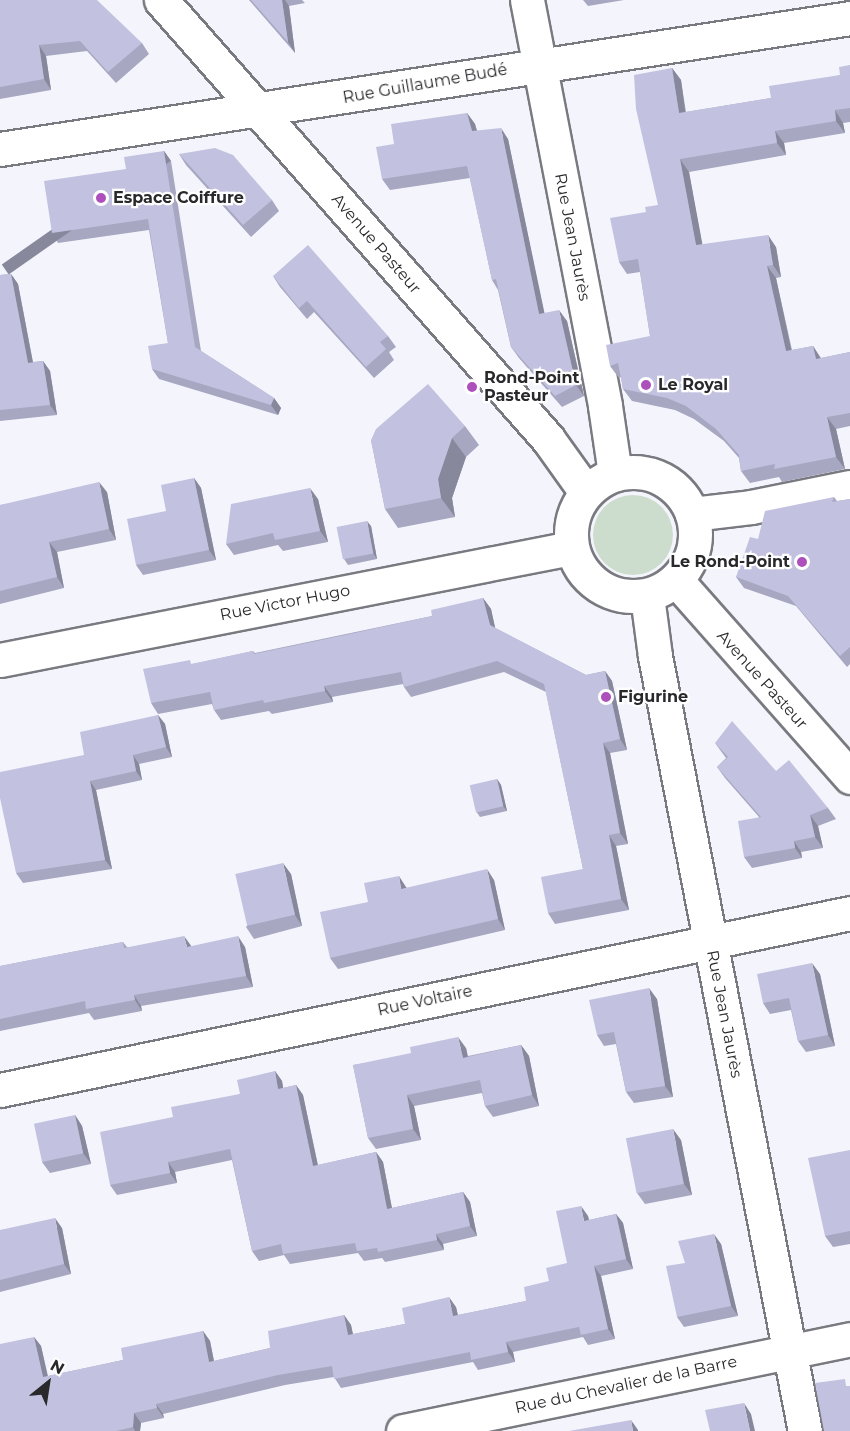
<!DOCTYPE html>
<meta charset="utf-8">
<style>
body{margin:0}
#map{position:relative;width:850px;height:1431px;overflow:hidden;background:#f4f5fc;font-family:Montserrat,sans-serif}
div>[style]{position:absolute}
.green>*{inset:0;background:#cdddcd}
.round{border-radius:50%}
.roads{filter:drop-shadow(2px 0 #797a80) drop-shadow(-2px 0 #797a80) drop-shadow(0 2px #797a80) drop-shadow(0 -2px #797a80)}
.minor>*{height:33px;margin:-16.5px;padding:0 16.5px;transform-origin:16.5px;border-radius:16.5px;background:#fff}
.tertiary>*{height:33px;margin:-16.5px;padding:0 16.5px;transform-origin:16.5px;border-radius:16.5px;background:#fff}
.tertiary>.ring{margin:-16.5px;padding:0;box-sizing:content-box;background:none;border:33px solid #fff;border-radius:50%}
.wall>*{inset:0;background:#a7a7c1}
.shaded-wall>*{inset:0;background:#88889d;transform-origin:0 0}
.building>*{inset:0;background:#c2c2e0;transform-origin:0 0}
.dots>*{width:16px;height:16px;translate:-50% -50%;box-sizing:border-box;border:3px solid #fff;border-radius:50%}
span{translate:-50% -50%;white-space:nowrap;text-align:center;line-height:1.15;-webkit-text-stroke:4.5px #fff;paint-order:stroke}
.street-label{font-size:16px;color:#29292c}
.poi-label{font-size:16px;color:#29292c;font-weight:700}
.left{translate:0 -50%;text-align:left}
.right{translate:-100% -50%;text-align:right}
.north{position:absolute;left:18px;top:1353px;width:60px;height:60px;-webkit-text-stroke:4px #fff;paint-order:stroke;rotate:30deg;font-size:16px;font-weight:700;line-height:24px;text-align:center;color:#29292c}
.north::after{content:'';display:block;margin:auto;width:21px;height:27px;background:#29292c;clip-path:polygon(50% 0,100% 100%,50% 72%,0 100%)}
</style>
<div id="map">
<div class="green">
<i class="round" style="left:593px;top:495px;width:80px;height:80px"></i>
</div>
<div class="roads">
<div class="minor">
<i style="left:527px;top:0;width:413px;rotate:79.1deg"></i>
<i style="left:605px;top:406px;width:69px;rotate:81.6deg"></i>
<i style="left:0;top:149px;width:860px;rotate:-8.76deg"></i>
<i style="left:692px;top:514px;width:59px;rotate:-6.8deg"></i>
<i style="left:751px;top:507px;width:101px;rotate:-11.4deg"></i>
<i style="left:647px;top:596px;width:61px;rotate:82.4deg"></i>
<i style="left:655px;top:656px;width:789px;rotate:79.05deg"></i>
<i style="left:0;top:660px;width:582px;rotate:-11.1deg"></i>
<i style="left:0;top:1090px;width:868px;rotate:-11.76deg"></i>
<i style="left:403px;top:1431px;width:456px;rotate:-11.6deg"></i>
</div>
<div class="tertiary">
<i style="left:161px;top:0;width:585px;rotate:48.6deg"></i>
<i style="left:548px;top:439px;width:65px;rotate:54.4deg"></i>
<i class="ring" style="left:571px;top:472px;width:91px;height:91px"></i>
<i style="left:676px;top:580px;width:263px;rotate:48.5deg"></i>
</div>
</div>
<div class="wall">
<i style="clip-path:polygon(0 0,142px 43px,149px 54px,116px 83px,87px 51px,46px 56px,51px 90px,0 99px)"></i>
<i style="clip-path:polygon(249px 0,302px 0,305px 3px,289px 6px,295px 53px)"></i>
<i style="clip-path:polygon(583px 0,624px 0,588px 6px)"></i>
<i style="clip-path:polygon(850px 65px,850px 122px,843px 123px,845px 133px,784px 143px,786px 155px,689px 172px,702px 245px,776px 247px,781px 277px,776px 278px,792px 350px,813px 346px,821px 358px,850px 352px,850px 426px,836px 429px,845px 469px,782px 482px,779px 477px,750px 483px,741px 471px,739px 458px,724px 441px,694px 419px,675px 410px,632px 401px,623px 389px,621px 377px,619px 378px,610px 366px,650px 336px,640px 272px,627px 274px,619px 262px,646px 212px,658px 205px,672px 68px,681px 80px,686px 112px,771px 98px,840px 75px)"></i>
<i style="clip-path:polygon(467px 113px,475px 124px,477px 131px,508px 139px,544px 313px,567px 321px,584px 396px,562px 407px,519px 358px,511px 347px,498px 290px,492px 280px,470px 178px,390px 190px,382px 179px,394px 144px)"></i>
<i style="clip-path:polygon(164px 151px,171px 161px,201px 351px,274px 398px,281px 408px,278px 415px,159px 379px,152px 369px,168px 343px,149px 230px,58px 243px,52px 233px,126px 169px)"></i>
<i style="clip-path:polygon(179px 154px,272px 200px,279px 211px,251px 237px,186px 165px)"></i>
<i style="clip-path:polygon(11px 274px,18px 284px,33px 362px,43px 361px,50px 371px,57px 415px,0 421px,0 275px)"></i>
<i style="clip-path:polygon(273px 276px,388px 336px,396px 347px,389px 352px,394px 360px,374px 378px,314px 312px,307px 319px,280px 287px)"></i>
<i style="clip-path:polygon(465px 426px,479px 445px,466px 457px,452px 498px,455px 517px,398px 528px,385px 509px,371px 440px)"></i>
<i style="clip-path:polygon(194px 478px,201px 488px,216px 560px,143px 575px,136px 565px,166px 511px)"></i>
<i style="clip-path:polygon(107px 492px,116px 540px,57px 552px,64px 588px,0 604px,0 505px)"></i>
<i style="clip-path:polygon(834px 497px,837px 501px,850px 499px,850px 664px,847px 667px,796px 606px,744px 588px,736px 577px,758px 539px)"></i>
<i style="clip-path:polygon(318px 499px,328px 542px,283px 551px,278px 545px,234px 555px,226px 544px)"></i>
<i style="clip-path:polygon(371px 526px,377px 559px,348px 565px,344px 559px)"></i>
<i style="clip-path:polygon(483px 598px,491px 609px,495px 628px,586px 675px,605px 671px,612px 681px,627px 750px,610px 753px,628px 844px,616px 846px,629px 910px,555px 924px,548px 913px,583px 869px,546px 692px,504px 672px,411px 697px,404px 687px,403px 684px,332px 697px,333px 702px,272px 714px,269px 711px,221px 720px,214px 710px,212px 704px,158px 714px,151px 703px,193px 664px,253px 651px,255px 653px,432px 616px)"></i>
<i style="clip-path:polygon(158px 715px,165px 724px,172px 757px,139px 764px,142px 780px,96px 790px,112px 869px,23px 883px,16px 873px,84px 755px)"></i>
<i style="clip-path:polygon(715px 743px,776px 771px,828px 808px,836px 819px,818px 826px,823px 848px,801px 852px,802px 858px,752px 868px,744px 857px,759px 817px,725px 778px,717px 767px,726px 758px)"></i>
<i style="clip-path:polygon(497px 779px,501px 785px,507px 811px,480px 817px,476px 811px)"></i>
<i style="clip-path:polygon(291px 874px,302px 926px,254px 939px,246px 927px)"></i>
<i style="clip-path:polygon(494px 880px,505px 930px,338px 969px,330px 958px,368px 902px,406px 887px,407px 888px)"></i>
<i style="clip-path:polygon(123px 942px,127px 947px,191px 946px,245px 947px,253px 987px,141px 1006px,142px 1011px,94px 1020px,89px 1013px,0 1031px,0 966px)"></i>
<i style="clip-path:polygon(820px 974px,835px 1046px,806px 1052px,798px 1041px,791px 1010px,770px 1014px,763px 1003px)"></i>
<i style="clip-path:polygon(657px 999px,673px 1097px,634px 1103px,626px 1092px,616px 1044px,604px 1046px,597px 1035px)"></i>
<i style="clip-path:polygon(521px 1045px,529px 1056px,539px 1106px,493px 1117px,485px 1106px,482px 1093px,414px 1106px,421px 1140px,376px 1149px,368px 1138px,353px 1065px,466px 1048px,468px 1056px)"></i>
<i style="clip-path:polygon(275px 1071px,282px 1081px,283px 1088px,296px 1085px,303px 1095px,318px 1165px,376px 1152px,383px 1162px,392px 1208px,463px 1192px,470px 1202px,477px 1236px,443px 1244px,444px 1250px,385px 1262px,382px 1258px,364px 1261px,358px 1253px,290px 1264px,284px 1255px,259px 1261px,252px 1251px,232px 1160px,175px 1172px,177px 1183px,117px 1195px,110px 1185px,173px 1117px,240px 1094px)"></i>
<i style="clip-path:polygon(75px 1115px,82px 1126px,91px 1164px,50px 1173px,42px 1162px)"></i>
<i style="clip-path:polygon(681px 1140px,692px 1195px,645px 1204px,637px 1193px)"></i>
<i style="clip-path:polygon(850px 1150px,850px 1244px,833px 1247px,825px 1236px)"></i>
<i style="clip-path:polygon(616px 1214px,623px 1223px,633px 1269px,601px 1276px,615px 1339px,588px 1345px,583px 1337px,513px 1352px,515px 1362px,478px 1370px,473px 1362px,341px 1388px,334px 1377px,285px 1385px,163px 1414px,164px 1418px,141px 1423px,140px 1431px,0 1431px,34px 1337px,41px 1346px,48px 1376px,123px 1360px,203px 1331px,210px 1341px,214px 1361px,270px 1348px,344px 1315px,351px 1325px,353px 1334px,405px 1324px,456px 1307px,458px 1315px,526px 1301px,549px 1281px,567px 1263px,588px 1216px,589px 1220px)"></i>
<i style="clip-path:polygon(62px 1228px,71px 1274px,0 1292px,0 1230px)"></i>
<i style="clip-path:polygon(721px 1244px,738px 1316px,684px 1327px,677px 1317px,685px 1263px)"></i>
</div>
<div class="shaded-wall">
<i style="clip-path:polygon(282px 0,285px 0,289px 6px,295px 53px,288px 42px)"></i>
<i style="clip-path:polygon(39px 45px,46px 56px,51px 90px,44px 79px)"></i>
<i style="clip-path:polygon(672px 68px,681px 80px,687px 125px,679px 113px)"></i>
<i style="clip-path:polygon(835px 110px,843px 123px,845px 133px,836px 121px)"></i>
<i style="clip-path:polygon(467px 113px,475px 124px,480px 142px,472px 131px)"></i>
<i style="clip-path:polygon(501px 128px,508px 139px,547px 325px,539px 314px)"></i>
<i style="clip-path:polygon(775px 131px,784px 143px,786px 155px,777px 143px)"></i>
<i style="left:164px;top:151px;width:12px;height:198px;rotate:55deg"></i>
<i style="clip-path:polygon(680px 159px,689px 172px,705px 258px,696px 245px)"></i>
<i style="clip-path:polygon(768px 235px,776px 247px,781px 277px,773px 265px)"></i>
<i style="clip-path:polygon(767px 266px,776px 278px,794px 363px,786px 351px)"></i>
<i style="clip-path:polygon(11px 274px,18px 284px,35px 374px,28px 363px)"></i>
<i style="clip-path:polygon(559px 310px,567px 321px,584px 396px,576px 385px)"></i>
<i style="clip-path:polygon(813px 346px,821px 359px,816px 359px)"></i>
<i style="clip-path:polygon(43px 361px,50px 371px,57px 415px,50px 405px)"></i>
<i style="clip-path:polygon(274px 398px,281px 408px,278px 415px,271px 405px)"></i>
<i style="clip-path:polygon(827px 417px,836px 429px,845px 469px,836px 457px)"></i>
<i style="clip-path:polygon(452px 438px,466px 457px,452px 498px,455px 517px,441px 498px,438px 479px)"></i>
<i style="clip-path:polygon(194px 478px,201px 488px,216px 560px,209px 550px)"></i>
<i style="clip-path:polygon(99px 482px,107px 492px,116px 540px,109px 529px)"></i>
<i style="clip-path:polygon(310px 488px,318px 499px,328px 542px,320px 531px)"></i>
<i style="clip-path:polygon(367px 521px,371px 526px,377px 559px,373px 553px)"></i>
<i style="clip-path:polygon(49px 542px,57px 552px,64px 588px,57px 577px)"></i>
<i style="clip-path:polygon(483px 598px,491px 609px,497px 636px,490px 625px)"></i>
<i style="clip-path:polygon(605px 671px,612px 681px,627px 750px,620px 739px)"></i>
<i style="clip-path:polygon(324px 686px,332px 697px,333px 702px,325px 691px)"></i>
<i style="clip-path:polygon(158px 715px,165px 724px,172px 757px,166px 747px)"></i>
<i style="clip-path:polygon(603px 743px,610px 753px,628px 844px,620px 833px)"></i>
<i style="clip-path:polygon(133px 755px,139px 764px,142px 780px,136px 771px)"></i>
<i style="clip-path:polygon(497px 779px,501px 785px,507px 811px,503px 806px)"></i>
<i style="clip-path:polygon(90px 781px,96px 790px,112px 869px,105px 860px)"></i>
<i style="clip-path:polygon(810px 815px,818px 826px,823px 848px,815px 837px)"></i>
<i style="clip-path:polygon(609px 835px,616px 846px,629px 910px,621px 899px)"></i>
<i style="clip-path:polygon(794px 841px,801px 852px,802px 858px,795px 848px)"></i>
<i style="clip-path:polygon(283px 863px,291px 874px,302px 926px,295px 915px)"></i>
<i style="clip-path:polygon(487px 869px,494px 880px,505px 930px,498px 919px)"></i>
<i style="clip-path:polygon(399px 876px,406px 887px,409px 900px,401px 889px)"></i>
<i style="clip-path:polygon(184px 936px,192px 947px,187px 947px)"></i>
<i style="clip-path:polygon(238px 936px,245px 947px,253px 987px,246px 976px)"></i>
<i style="clip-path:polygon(812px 963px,820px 974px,835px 1046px,828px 1035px)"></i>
<i style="clip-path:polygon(649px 988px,657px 999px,673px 1097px,665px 1086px)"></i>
<i style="clip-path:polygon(134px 995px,141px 1006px,142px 1011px,135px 1000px)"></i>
<i style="clip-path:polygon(458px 1037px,466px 1048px,470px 1069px,463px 1058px)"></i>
<i style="clip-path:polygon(521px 1045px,529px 1056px,539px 1106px,532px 1095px)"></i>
<i style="clip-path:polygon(275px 1071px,282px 1081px,285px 1099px,278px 1089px)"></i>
<i style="clip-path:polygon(296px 1085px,303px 1095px,320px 1176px,313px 1166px)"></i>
<i style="clip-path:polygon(407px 1095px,414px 1106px,421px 1140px,413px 1129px)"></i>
<i style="clip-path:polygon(75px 1115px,82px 1126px,91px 1164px,83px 1153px)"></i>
<i style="clip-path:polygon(673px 1129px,681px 1140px,692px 1195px,684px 1184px)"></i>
<i style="clip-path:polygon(376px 1152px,383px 1162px,394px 1219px,387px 1209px)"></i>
<i style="clip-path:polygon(168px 1162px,175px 1172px,177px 1183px,170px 1173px)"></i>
<i style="clip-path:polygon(463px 1192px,470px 1202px,477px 1236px,470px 1226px)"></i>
<i style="clip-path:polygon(581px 1206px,588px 1216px,591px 1231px,584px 1221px)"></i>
<i style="clip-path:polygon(616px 1214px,623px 1223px,633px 1269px,626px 1259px)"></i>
<i style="clip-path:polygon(55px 1218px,62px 1228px,71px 1274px,64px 1264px)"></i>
<i style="clip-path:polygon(436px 1234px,443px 1244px,444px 1250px,437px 1240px)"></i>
<i style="clip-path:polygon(714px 1234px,721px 1244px,738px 1316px,731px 1306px)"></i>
<i style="clip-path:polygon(594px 1266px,601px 1276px,615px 1339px,608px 1329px)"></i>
<i style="clip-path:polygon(449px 1297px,456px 1307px,460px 1326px,453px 1316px)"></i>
<i style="clip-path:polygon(344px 1315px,351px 1325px,355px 1345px,348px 1335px)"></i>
<i style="clip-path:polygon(203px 1331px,210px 1341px,216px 1372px,209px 1362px)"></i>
<i style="clip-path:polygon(34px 1337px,41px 1346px,50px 1387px,43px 1377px)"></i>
<i style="clip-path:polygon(506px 1342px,513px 1352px,515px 1362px,508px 1352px)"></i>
<i style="clip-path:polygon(744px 1403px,751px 1414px,755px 1431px,750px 1431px)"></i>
<i style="clip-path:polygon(156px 1404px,163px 1414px,164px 1418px,157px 1408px)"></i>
<i style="clip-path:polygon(134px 1413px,141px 1423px,140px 1431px,135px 1431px,133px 1427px)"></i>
<i style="clip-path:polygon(631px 1420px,638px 1430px,638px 1431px,633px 1431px)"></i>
</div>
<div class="building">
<i style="clip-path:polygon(0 0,97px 0,142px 43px,108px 72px,80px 41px,39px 45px,44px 79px,0 87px)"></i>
<i style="clip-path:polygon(251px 0,282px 0,288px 42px)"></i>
<i style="clip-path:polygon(850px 65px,850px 108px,835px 110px,836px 121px,775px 131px,777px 143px,680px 159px,696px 245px,768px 235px,773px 265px,767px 266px,786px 351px,813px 346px,816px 359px,850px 352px,850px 413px,827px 417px,836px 457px,774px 469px,775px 464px,741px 471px,739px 455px,716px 429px,686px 406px,667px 398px,623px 389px,618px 363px,610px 366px,606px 345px,650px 336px,638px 259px,619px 262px,610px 218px,646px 212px,645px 207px,658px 205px,636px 109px,634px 75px,672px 68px,679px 113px,771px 98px,769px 86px,840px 75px,839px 67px)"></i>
<i style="clip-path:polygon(467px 113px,472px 131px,501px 128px,539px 314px,559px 310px,576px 385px,555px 396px,511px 347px,496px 279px,492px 280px,467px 166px,382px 179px,376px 147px,394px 144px,391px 124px)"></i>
<i style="clip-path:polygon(215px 148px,233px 155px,272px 200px,243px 225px,179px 154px)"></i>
<i style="clip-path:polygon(164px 151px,195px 347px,274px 398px,271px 405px,152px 369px,148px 346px,168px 343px,148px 219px,52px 233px,44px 181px,126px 169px,124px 157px)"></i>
<i style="clip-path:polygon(308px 245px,388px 336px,380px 342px,386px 349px,366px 367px,307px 301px,299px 308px,273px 276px)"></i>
<i style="clip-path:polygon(11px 274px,28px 363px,43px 361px,50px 405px,0 410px,0 275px)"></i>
<i style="clip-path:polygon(428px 384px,465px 426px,452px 438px,438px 479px,441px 498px,385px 509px,371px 440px,376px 429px)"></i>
<i style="clip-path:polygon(194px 478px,209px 550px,136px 565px,127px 519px,166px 511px,161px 485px)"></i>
<i style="clip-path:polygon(99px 482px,109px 529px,49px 542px,57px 577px,0 591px,0 505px)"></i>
<i style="clip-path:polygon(310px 488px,320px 531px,275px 540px,273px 533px,226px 544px,231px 504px)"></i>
<i style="clip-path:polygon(834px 497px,832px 502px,850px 499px,850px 647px,840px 656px,788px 596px,736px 577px,750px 537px,758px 539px,765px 511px)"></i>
<i style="left:367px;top:521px;width:33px;height:31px;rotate:79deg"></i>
<i style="clip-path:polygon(483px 598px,490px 625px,586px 675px,605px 671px,620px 739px,603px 743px,620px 833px,609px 835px,621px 899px,548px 913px,541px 877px,583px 869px,544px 684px,497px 661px,404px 687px,401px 672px,324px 686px,325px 691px,264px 703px,263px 700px,214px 710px,210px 692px,151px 703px,143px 669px,190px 660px,191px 664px,253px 651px,254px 654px,350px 634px,432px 616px,431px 610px)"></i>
<i style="clip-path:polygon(158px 715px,166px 747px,133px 755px,136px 771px,90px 781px,105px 860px,16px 873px,0 798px,0 772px,84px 755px,80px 732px)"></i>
<i style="clip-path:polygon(732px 721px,776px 771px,789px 760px,828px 808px,810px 815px,815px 837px,794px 841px,795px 848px,744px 857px,738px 821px,761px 817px,717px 767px,728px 757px,715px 743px)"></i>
<i style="left:497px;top:779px;width:28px;height:28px;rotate:77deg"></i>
<i style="left:283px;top:863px;width:53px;height:49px;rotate:77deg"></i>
<i style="clip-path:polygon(487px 869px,498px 919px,330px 958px,320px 912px,368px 902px,364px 883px,399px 876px,401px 889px)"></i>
<i style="clip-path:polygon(184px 936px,187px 947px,238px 936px,246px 976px,134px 995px,135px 1000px,86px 1009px,85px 1001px,0 1019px,0 966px,123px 942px,124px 948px)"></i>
<i style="clip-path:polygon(812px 963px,828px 1035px,798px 1041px,789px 998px,763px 1003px,757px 974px)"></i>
<i style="clip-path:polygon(649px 988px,665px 1086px,626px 1092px,614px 1032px,597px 1035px,589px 1000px)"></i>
<i style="clip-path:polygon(458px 1037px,463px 1058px,521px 1045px,532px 1095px,485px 1106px,480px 1080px,407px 1095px,413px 1129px,368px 1138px,353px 1065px,411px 1053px,410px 1047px)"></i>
<i style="clip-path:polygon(275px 1071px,278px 1089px,296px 1085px,313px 1166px,376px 1152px,387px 1209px,463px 1192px,470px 1226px,436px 1234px,437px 1240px,378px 1252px,377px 1248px,357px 1251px,355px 1243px,283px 1254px,281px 1244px,252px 1251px,230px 1149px,168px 1162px,170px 1173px,110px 1185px,100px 1132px,173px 1117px,171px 1107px,240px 1094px,237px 1080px)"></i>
<i style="left:75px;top:1115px;width:39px;height:42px;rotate:78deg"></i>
<i style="left:673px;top:1129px;width:56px;height:48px;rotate:79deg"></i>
<i style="clip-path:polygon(850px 1150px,850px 1231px,825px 1236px,808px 1158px)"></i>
<i style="clip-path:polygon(581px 1206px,584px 1221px,616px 1214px,626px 1259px,594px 1266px,608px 1329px,581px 1335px,579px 1327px,506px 1342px,508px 1352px,471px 1360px,470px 1352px,334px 1379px,332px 1366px,278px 1375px,156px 1404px,157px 1408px,134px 1413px,133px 1427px,116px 1431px,0 1431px,0 1344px,34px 1337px,43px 1377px,123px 1360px,121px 1348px,203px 1331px,209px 1362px,270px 1348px,268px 1331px,344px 1315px,348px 1335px,405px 1324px,402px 1308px,449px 1297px,453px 1316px,526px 1301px,524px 1287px,549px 1281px,546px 1268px,567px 1263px,556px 1211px)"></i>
<i style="clip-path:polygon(55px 1218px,64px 1264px,0 1280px,0 1230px)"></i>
<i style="clip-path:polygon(714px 1234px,731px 1306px,677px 1317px,666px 1266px,685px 1263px,678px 1241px)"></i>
<i style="clip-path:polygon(845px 1379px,846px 1386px,850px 1386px,850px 1431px,824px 1431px,815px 1383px)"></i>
<i style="clip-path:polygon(744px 1403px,750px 1431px,710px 1431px,705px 1410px)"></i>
<i style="clip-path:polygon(631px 1420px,633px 1431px,569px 1431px)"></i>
</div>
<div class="dots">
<i style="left:101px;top:198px;background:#ad50bb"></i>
<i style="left:646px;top:385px;background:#ad50bb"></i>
<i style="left:472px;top:387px;background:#ad50bb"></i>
<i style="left:802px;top:562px;background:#ad50bb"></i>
<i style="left:606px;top:697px;background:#ad50bb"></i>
</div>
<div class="street-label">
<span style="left:425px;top:84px;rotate:-10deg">Rue Guillaume Budé</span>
<span style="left:572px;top:237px;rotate:79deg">Rue Jean Jaurès</span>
<span style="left:376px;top:244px;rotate:49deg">Avenue Pasteur</span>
<span style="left:285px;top:603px;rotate:-11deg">Rue Victor Hugo</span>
<span style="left:762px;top:680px;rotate:48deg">Avenue Pasteur</span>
<span style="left:425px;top:1001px;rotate:-12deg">Rue Voltaire</span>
<span style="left:724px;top:1014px;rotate:79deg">Rue Jean Jaurès</span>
<span style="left:626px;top:1385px;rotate:-12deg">Rue du Chevalier de la Barre</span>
</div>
<div class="poi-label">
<span class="left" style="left:113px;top:198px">Espace Coiffure</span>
<span class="left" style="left:484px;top:387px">Rond-Point<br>Pasteur</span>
<span class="left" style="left:658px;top:385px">Le Royal</span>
<span class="right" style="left:790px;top:562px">Le Rond-Point</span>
<span class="left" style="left:618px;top:697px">Figurine</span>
</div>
<div class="north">N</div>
</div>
